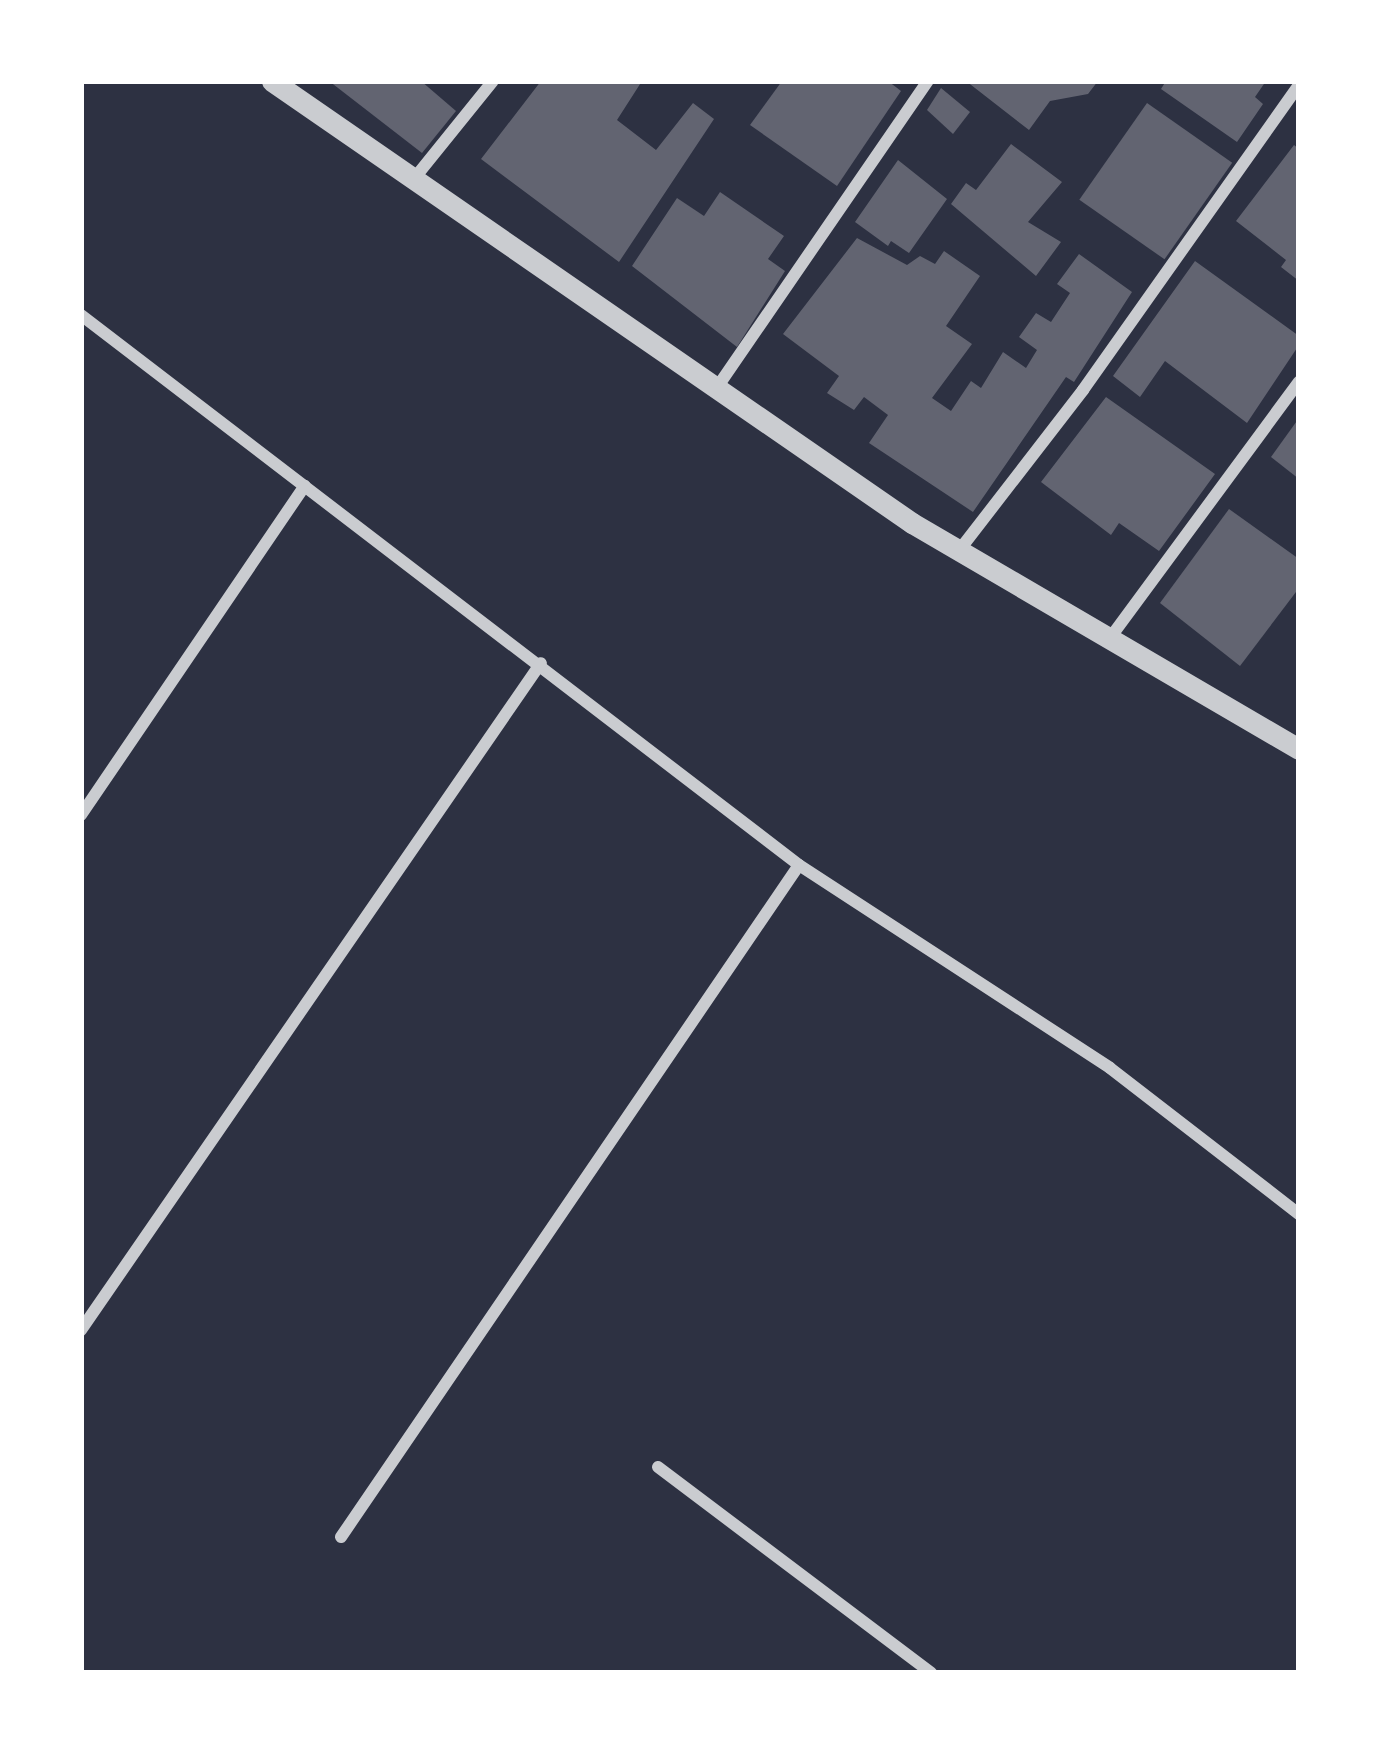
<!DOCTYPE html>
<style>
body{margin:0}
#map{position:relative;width:1380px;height:1754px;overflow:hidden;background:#2d3142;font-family:Commissioner,sans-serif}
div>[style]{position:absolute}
.building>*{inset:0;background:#626471;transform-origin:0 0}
.minor>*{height:12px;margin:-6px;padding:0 6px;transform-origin:6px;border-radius:6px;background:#caccd0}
.tertiary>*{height:21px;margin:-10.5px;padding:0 10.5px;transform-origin:10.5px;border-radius:10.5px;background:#caccd0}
span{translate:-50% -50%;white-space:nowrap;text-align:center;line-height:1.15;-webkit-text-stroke:9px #fff;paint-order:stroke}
.frame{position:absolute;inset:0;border:84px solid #fff;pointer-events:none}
</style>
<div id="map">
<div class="building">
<i style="clip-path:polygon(329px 81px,421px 81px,456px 111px,422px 153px)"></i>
<i style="clip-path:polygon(541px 81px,642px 81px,617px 120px,656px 150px,693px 103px,714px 119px,619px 262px,481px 159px)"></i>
<i style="clip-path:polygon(782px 81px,888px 81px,901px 91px,837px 186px,750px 125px)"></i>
<i style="clip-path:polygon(966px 81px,1098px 81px,1088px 94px,1050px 101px,1029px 130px)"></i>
<i style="clip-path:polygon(1166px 81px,1266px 81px,1255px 97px,1263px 104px,1237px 142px,1161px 89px)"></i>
<i style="clip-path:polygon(941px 88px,970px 112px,953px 134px,927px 110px)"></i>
<i style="left:1147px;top:103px;width:104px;height:118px;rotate:35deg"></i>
<i style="clip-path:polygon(1011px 144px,1062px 182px,1028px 222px,1061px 242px,1036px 276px,951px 204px,966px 183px,976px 190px)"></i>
<i style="clip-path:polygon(1294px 145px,1299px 149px,1299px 281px,1281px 267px,1286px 260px,1236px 221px)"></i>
<i style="clip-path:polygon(898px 160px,947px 199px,909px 253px,891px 241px,888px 246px,855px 222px)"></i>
<i style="clip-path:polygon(720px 192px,784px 236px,768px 259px,785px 271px,737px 347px,632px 266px,677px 198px,704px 216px)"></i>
<i style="clip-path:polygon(857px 238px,907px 265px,920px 256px,935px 264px,944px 251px,980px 276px,946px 326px,972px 344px,932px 398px,951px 411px,971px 381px,981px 388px,1003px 352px,1026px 368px,1037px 350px,1019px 337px,1036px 313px,1051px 322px,1070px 293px,1057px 284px,1079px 254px,1132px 292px,1074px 382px,1066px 377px,973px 512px,869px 443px,888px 415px,864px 397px,854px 410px,827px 393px,839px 376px,783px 334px)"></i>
<i style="clip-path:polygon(1195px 261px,1299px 336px,1299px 345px,1247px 423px,1165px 361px,1140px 397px,1113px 376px)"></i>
<i style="clip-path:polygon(1106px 397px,1215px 474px,1159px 551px,1119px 523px,1111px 535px,1041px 482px)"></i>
<i style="clip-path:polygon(1299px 418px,1299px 479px,1271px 457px)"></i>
<i style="clip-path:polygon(1229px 509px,1299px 559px,1299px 588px,1240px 666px,1160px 603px)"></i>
</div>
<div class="minor">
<i style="left:413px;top:180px;width:127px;rotate:-51.1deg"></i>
<i style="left:81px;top:315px;width:904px;rotate:37.45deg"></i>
<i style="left:799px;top:865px;width:371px;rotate:33.1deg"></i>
<i style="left:1110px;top:1068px;width:239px;rotate:37.7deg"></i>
<i style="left:716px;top:389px;width:374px;rotate:-55.5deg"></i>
<i style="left:961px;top:548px;width:200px;rotate:-52.3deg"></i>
<i style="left:1083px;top:390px;width:374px;rotate:-54.7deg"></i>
<i style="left:1110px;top:638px;width:318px;rotate:-53.6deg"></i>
<i style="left:81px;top:815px;width:398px;rotate:-55.8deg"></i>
<i style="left:81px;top:1330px;width:810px;rotate:-55.41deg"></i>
<i style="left:658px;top:1467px;width:342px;rotate:37deg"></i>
<i style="left:341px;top:1537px;width:813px;rotate:-55.72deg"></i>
</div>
<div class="tertiary">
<i style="left:272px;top:81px;width:778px;rotate:34.63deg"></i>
<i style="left:912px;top:523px;width:448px;rotate:30.3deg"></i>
</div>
<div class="frame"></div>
</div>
